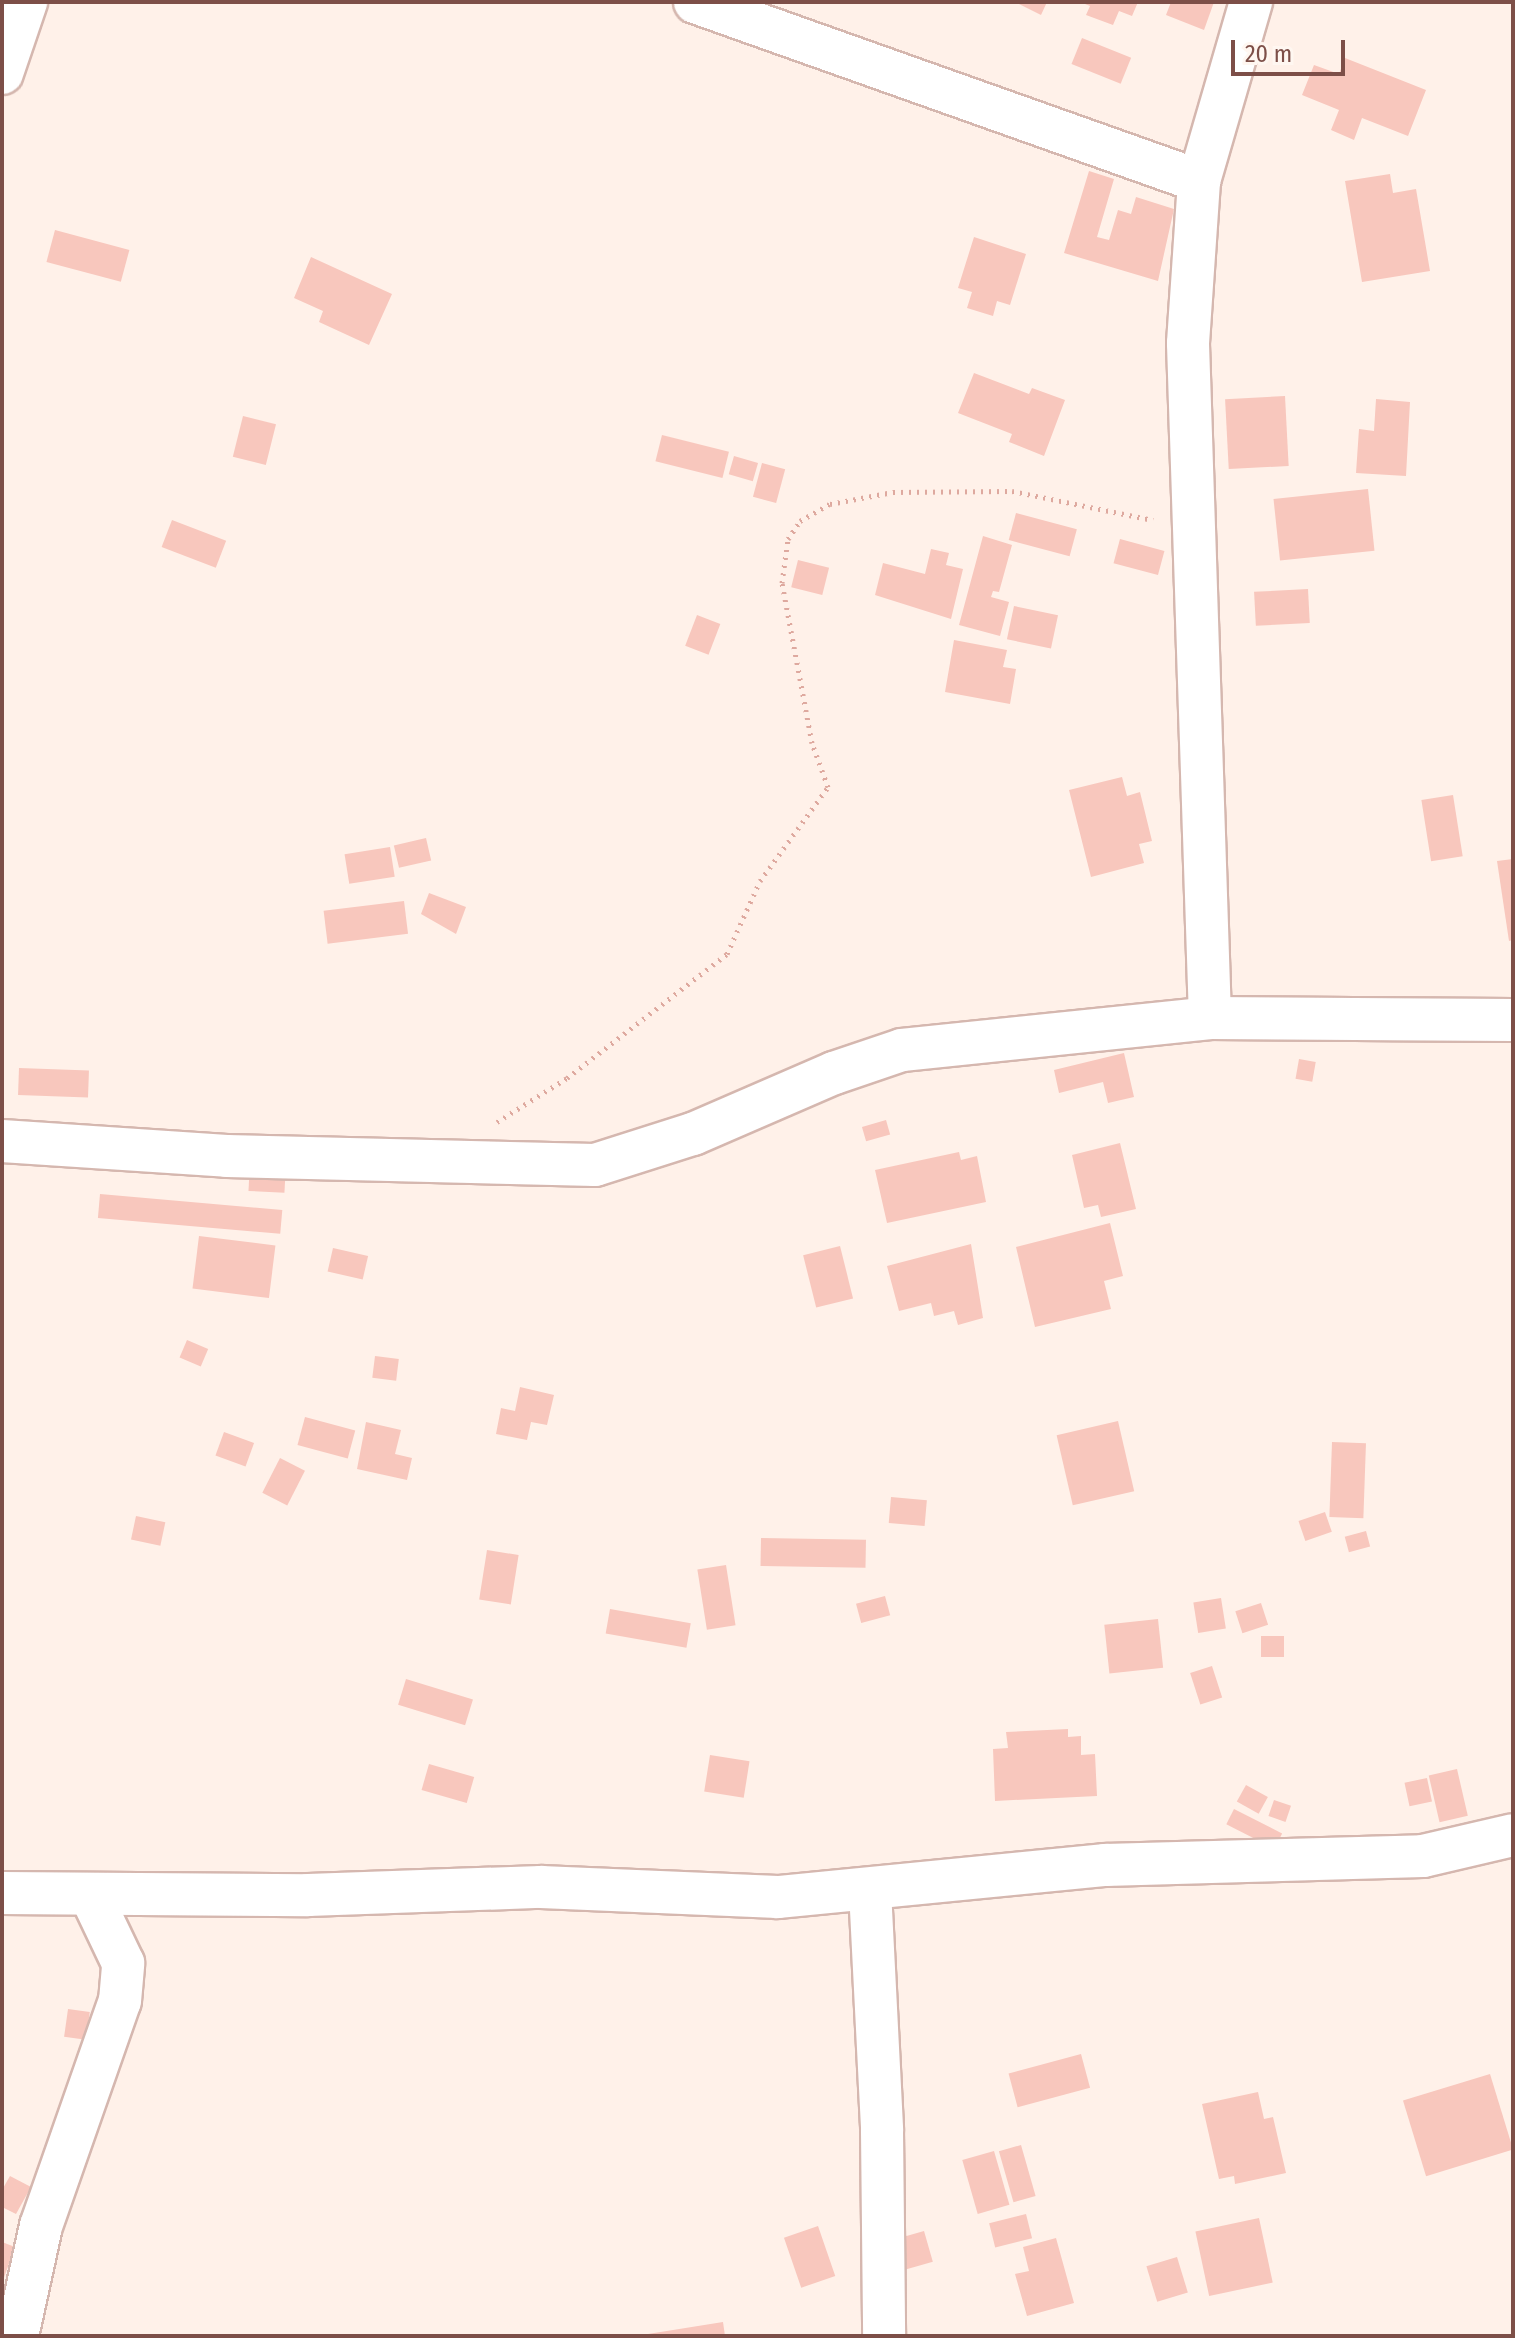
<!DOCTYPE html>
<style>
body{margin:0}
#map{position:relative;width:1515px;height:2338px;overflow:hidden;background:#fff1e9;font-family:"Fira Sans Condensed",sans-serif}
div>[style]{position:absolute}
.building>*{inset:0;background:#f8c7bd;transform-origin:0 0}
.path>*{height:5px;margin-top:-2.5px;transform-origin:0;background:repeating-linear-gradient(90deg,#dea99f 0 2px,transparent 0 8px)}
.roads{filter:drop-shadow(2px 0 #d5b7af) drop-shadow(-2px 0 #d5b7af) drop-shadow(0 2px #d5b7af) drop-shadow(0 -2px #d5b7af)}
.minor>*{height:42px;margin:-21px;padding:0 21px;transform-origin:21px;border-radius:21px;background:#fff}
span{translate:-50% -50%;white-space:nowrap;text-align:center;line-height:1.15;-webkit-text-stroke:8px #fff7f1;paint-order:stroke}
.frame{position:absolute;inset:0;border:4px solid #7d4f48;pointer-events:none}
.scale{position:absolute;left:1231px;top:40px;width:114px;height:36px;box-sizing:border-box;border:4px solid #7d4f48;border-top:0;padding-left:10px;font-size:24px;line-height:28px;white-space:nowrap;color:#7d4f48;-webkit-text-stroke:6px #fff7f1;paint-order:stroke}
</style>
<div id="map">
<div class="building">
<i style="clip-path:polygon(1015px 2px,1047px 2px,1041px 15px)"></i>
<i style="clip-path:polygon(1080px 2px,1138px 2px,1132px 16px,1119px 11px,1113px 25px,1086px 15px,1090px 6px)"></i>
<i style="clip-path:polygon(1171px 2px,1214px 2px,1204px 30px,1166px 15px)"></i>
<i style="left:1082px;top:38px;width:53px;height:28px;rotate:22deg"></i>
<i style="clip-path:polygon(1345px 58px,1426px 90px,1408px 136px,1362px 118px,1354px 140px,1331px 130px,1339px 110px,1302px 95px,1314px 65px,1339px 74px)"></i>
<i style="clip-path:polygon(1089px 171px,1114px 179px,1097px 237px,1109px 240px,1118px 210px,1131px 214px,1136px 197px,1174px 209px,1158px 281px,1064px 253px)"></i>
<i style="clip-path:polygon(1390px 174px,1393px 193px,1416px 189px,1430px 271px,1362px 282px,1345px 181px)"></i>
<i style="left:55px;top:230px;width:77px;height:33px;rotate:15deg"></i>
<i style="clip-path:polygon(974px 237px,1026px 254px,1010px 305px,997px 301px,993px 316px,967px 308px,972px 292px,958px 288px)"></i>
<i style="clip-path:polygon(311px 257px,392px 294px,369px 345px,319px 322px,323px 311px,294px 298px)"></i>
<i style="clip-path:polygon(974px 373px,1029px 394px,1032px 388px,1065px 400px,1044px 456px,1009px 442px,1012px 434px,958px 413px)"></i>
<i style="left:1285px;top:396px;width:70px;height:60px;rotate:87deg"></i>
<i style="clip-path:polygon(1376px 399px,1410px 402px,1406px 476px,1356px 473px,1359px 429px,1374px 431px)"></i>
<i style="left:243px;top:416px;width:34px;height:42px;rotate:14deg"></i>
<i style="left:662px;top:435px;width:69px;height:27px;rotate:14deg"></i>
<i style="left:734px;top:456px;width:25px;height:19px;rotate:16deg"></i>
<i style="left:762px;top:463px;width:24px;height:35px;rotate:15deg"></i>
<i style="left:1368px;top:489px;width:62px;height:95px;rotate:84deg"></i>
<i style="left:1016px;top:513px;width:63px;height:28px;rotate:15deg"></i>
<i style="left:172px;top:520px;width:58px;height:29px;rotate:21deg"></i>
<i style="clip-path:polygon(983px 536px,1012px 545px,999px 592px,993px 591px,991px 597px,1009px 602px,1000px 636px,959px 625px)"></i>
<i style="left:1120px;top:539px;width:46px;height:25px;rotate:15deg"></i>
<i style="clip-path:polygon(931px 549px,949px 553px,946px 565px,963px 569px,951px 619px,875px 595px,883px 563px,925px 574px)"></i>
<i style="left:798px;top:560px;width:32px;height:28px;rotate:14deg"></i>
<i style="left:1308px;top:589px;width:34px;height:54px;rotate:87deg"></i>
<i style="left:1014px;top:606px;width:45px;height:34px;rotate:12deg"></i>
<i style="left:697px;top:615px;width:25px;height:33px;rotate:21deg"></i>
<i style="clip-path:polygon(954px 640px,1007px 650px,1003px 667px,1016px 669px,1010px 704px,945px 692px)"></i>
<i style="clip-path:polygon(1122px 777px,1127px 796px,1140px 792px,1152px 841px,1139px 844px,1144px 863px,1091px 877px,1069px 790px)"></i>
<i style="left:1453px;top:795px;width:62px;height:32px;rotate:81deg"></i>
<i style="left:426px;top:838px;width:23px;height:33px;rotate:77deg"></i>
<i style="left:390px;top:847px;width:30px;height:46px;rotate:81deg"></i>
<i style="clip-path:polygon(1513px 859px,1513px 940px,1509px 941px,1497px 861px)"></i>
<i style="clip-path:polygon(429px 893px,466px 907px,456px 934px,421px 914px)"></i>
<i style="left:404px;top:901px;width:33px;height:81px;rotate:83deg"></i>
<i style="clip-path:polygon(1124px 1053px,1134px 1097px,1108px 1103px,1103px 1082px,1059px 1093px,1054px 1070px)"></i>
<i style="left:1299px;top:1059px;width:17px;height:20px;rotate:10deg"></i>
<i style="left:19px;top:1068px;width:70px;height:27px;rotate:2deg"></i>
<i style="left:886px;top:1120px;width:15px;height:25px;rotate:74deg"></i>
<i style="clip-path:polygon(1120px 1143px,1136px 1209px,1101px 1217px,1098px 1205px,1084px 1208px,1072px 1155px)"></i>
<i style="clip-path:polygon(959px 1152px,961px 1160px,977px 1156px,986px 1202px,887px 1223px,875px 1170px)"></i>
<i style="left:250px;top:1162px;width:36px;height:29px;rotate:3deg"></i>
<i style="left:100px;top:1194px;width:183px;height:24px;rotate:5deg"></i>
<i style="clip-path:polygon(1110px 1223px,1123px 1276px,1104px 1281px,1111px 1309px,1035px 1327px,1016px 1247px)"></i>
<i style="left:199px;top:1236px;width:77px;height:53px;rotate:7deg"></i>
<i style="clip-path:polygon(971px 1244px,983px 1318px,958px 1325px,954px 1311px,934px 1316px,931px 1303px,899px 1311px,887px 1266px)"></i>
<i style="left:840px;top:1246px;width:54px;height:38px;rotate:76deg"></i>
<i style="left:333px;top:1248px;width:36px;height:24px;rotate:13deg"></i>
<i style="left:187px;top:1340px;width:23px;height:19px;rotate:23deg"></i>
<i style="left:375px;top:1356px;width:24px;height:22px;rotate:7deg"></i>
<i style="clip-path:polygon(520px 1387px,554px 1395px,547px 1425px,531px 1422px,527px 1440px,496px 1434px,501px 1408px,515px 1411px)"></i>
<i style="left:305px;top:1417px;width:52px;height:29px;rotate:15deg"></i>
<i style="left:1118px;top:1421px;width:72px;height:63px;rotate:77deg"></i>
<i style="clip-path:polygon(366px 1422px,401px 1430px,395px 1454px,412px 1458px,407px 1480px,357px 1469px)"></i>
<i style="left:224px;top:1432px;width:32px;height:25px;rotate:20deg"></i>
<i style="left:1332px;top:1442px;width:34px;height:75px;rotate:2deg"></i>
<i style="left:280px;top:1458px;width:28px;height:39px;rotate:27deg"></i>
<i style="left:891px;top:1497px;width:36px;height:26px;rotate:5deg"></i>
<i style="left:1325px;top:1512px;width:21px;height:28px;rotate:71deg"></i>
<i style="left:136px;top:1516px;width:30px;height:24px;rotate:12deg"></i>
<i style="left:1366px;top:1531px;width:16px;height:22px;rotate:75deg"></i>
<i style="left:761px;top:1538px;width:105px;height:28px;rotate:1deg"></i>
<i style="left:487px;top:1550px;width:32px;height:50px;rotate:9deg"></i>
<i style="left:726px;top:1565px;width:61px;height:29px;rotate:81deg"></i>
<i style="left:885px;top:1596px;width:20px;height:30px;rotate:75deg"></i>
<i style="left:1221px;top:1598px;width:31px;height:28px;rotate:81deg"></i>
<i style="left:1261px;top:1603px;width:23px;height:27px;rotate:72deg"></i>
<i style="left:610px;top:1609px;width:82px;height:25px;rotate:10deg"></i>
<i style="left:1158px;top:1619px;width:49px;height:54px;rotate:84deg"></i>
<i style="left:1284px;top:1636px;width:21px;height:23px;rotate:90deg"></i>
<i style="left:1212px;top:1666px;width:33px;height:23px;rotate:72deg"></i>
<i style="left:406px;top:1679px;width:70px;height:27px;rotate:17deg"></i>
<i style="clip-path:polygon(1068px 1729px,1068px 1737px,1081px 1736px,1081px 1755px,1095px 1754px,1097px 1796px,995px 1801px,993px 1749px,1008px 1748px,1006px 1732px)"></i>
<i style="left:710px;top:1755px;width:40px;height:37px;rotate:9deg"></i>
<i style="left:429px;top:1764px;width:47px;height:27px;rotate:16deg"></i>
<i style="left:1457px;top:1769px;width:48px;height:29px;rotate:77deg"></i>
<i style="left:1427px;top:1778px;width:24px;height:23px;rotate:78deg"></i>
<i style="left:1246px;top:1785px;width:25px;height:19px;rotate:29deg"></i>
<i style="left:1274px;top:1800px;width:18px;height:17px;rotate:19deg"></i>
<i style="left:1234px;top:1809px;width:54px;height:17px;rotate:27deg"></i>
<i style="left:68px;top:2009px;width:22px;height:28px;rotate:8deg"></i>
<i style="left:1081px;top:2054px;width:35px;height:75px;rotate:75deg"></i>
<i style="left:1490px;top:2074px;width:79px;height:91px;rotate:73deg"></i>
<i style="clip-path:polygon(1258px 2092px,1264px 2119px,1273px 2117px,1286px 2173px,1235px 2184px,1234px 2176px,1219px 2179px,1202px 2104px)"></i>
<i style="left:1021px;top:2145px;width:53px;height:23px;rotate:74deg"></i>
<i style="left:994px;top:2151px;width:56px;height:33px;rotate:74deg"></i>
<i style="clip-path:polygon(10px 2176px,31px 2187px,16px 2214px,2px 2207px,2px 2190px)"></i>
<i style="left:1026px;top:2214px;width:25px;height:38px;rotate:76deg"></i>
<i style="left:1259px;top:2218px;width:66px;height:65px;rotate:78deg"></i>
<i style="left:818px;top:2226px;width:53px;height:36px;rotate:71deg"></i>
<i style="left:924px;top:2231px;width:32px;height:31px;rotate:74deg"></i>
<i style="clip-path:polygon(1056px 2238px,1074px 2303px,1027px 2316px,1015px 2274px,1029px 2271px,1023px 2247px)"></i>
<i style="clip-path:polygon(2px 2242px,15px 2247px,2px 2283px)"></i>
<i style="left:1177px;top:2257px;width:37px;height:32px;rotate:73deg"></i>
<i style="clip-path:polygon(723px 2322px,725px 2336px,648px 2336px,648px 2334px)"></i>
</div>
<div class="path">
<i style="left:497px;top:1122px;width:83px;rotate:-32.2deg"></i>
<i style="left:567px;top:1078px;width:202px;rotate:-37.8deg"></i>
<i style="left:727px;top:954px;width:80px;rotate:-65.7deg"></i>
<i style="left:760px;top:881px;width:116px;rotate:-54.1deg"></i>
<i style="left:828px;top:787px;width:47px;rotate:-110deg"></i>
<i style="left:812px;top:743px;width:163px;rotate:-100.6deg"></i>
<i style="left:782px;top:583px;width:44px;rotate:-82.2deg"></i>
<i style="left:788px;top:539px;width:22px;rotate:-56deg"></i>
<i style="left:800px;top:521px;width:34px;rotate:-30deg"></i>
<i style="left:830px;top:504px;width:64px;rotate:-10.8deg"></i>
<i style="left:893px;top:492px;width:119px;rotate:-0.5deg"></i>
<i style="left:1012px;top:491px;width:144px;rotate:11.6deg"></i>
</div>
<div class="roads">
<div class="minor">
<i style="left:695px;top:2px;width:535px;rotate:19.55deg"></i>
<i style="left:2px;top:73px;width:75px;rotate:-71.3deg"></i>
<i style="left:1210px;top:1018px;width:675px;rotate:-91.87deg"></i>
<i style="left:1188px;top:343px;width:162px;rotate:-86.1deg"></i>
<i style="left:1199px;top:181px;width:186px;rotate:-73.8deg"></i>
<i style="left:2px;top:1141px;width:225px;rotate:3.8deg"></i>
<i style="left:227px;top:1156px;width:368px;rotate:1.4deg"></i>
<i style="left:595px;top:1165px;width:103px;rotate:-17.6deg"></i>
<i style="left:693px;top:1134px;width:154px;rotate:-23.4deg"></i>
<i style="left:834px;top:1073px;width:72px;rotate:-18.7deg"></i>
<i style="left:902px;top:1050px;width:310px;rotate:-5.9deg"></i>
<i style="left:1210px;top:1018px;width:303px;rotate:0.4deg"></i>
<i style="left:870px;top:1890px;width:241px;rotate:87.1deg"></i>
<i style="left:882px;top:2131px;width:205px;rotate:89.4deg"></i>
<i style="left:2px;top:1893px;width:306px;rotate:0.4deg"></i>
<i style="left:308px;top:1895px;width:233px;rotate:-2deg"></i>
<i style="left:541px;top:1887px;width:237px;rotate:2.4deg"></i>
<i style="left:778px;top:1897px;width:329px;rotate:-5.6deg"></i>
<i style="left:1105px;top:1865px;width:318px;rotate:-1.6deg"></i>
<i style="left:1423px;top:1856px;width:92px;rotate:-13.1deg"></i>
<i style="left:17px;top:2336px;width:113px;rotate:-77.7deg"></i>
<i style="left:41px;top:2226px;width:238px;rotate:-70.7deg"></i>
<i style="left:120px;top:2001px;width:38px;rotate:-85deg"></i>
<i style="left:123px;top:1963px;width:74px;rotate:-115.5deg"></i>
</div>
</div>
<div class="frame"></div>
<div class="scale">20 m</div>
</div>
